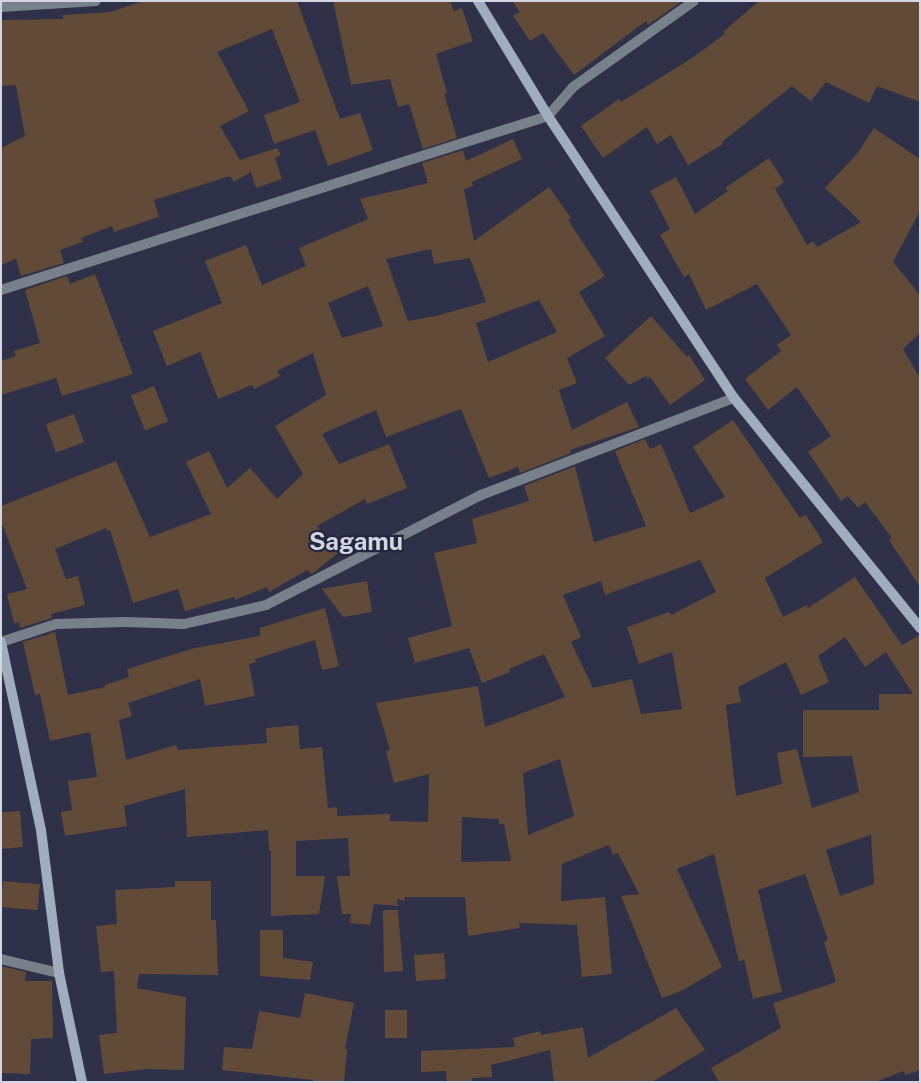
<!DOCTYPE html>
<style>
body{margin:0}
#map{position:relative;width:921px;height:1083px;overflow:hidden;background:#2e3148;font-family:"Public Sans",sans-serif}
div>[style]{position:absolute}
.building>*{inset:0;background:#614b38;transform-origin:0 0}
.street>*{height:10px;margin:-5px;padding:0 5px;transform-origin:5px;border-radius:5px;background:#78818b}
.secondary>*{height:10px;margin:-5px;padding:0 5px;transform-origin:5px;border-radius:5px;background:#9fadbe}
span{translate:-50% -50%;white-space:nowrap;text-align:center;line-height:1.15;-webkit-text-stroke:4.5px #24273e;paint-order:stroke}
.town-label{font-size:24px;color:#d3d5e4;font-weight:700}
.frame{position:absolute;inset:0;border:2px solid #d3d5e4;pointer-events:none}
</style>
<div id="map">
<div class="building">
<i style="clip-path:polygon(143px 1px,297px 1px,340px 119px,360px 113px,373px 150px,328px 166px,315px 130px,274px 144px,264px 115px,300px 102px,272px 29px,217px 52px,249px 111px,220px 126px,240px 160px,277px 148px,281px 155px,275px 158px,282px 179px,256px 188px,251px 172px,234px 182px,230px 176px,154px 200px,159px 217px,114px 232px,112px 226px,81px 238px,83px 242px,60px 250px,64px 263px,21px 276px,16px 259px,1px 265px,1px 148px,25px 136px,16px 85px,1px 86px,1px 20px,63px 19px,63px 15px,110px 12px)"></i>
<i style="clip-path:polygon(333px 1px,450px 1px,454px 11px,462px 8px,473px 41px,436px 54px,447px 93px,444px 94px,457px 138px,423px 149px,409px 104px,398px 107px,390px 79px,351px 85px)"></i>
<i style="clip-path:polygon(512px 1px,682px 1px,648px 25px,646px 21px,574px 75px,543px 33px,530px 41px,513px 16px,520px 12px)"></i>
<i style="clip-path:polygon(759px 1px,920px 1px,920px 102px,877px 86px,869px 103px,826px 82px,811px 101px,792px 86px,722px 142px,723px 144px,688px 165px,671px 135px,657px 144px,647px 127px,603px 158px,581px 126px,619px 99px,621px 102px,692px 58px,725px 34px,723px 32px)"></i>
<i style="clip-path:polygon(874px 128px,920px 159px,920px 211px,893px 262px,920px 295px,920px 333px,903px 349px,920px 378px,920px 587px,889px 540px,892px 538px,865px 502px,858px 508px,848px 496px,841px 501px,808px 452px,831px 436px,797px 387px,768px 410px,745px 379px,781px 351px,777px 345px,791px 335px,757px 284px,706px 310px,689px 274px,684px 277px,660px 235px,670px 229px,650px 191px,676px 177px,695px 214px,728px 191px,725px 188px,769px 158px,784px 182px,775px 189px,807px 245px,813px 241px,817px 247px,861px 222px,825px 188px,857px 154px)"></i>
<i style="clip-path:polygon(evenodd,513px 139px,522px 159px,472px 182px,473px 186px,464px 189px,474px 241px,549px 187px,571px 218px,568px 220px,605px 276px,579px 292px,605px 336px,567px 358px,577px 383px,559px 390px,572px 430px,627px 402px,639px 427px,570px 450px,571px 453px,520px 473px,518px 467px,489px 478px,461px 409px,386px 437px,376px 410px,322px 434px,339px 464px,389px 444px,407px 488px,367px 504px,365px 499px,317px 526px,338px 553px,312px 574px,307px 570px,269px 592px,267px 587px,235px 600px,234px 597px,185px 611px,178px 589px,133px 603px,110px 530px,107px 531px,106px 528px,55px 549px,66px 579px,78px 576px,85px 605px,51px 614px,52px 618px,20px 628px,19px 622px,14px 623px,7px 594px,27px 589px,1px 521px,1px 506px,116px 461px,150px 537px,211px 514px,186px 462px,209px 451px,227px 488px,250px 468px,277px 499px,303px 474px,275px 426px,326px 395px,313px 353px,277px 371px,280px 376px,254px 389px,252px 385px,218px 399px,200px 352px,167px 366px,153px 331px,222px 303px,205px 261px,246px 245px,262px 285px,306px 266px,299px 248px,368px 219px,360px 199px,428px 183px,422px 163px,463px 150px,466px 161px,513px 139px,431px 249px,434px 264px,470px 258px,486px 302px,436px 316px,408px 321px,386px 259px,431px 249px,513px 139px,368px 286px,383px 326px,342px 338px,328px 303px,368px 286px,513px 139px,539px 300px,557px 332px,488px 362px,476px 323px,539px 300px)"></i>
<i style="clip-path:polygon(95px 274px,133px 374px,62px 396px,56px 378px,1px 395px,1px 361px,16px 356px,14px 351px,40px 343px,25px 290px,67px 276px,70px 284px)"></i>
<i style="clip-path:polygon(651px 316px,687px 357px,689px 355px,705px 380px,670px 405px,650px 377px,648px 379px,646px 376px,629px 385px,605px 358px)"></i>
<i style="left:154px;top:386px;width:38px;height:25px;rotate:68deg"></i>
<i style="left:74px;top:414px;width:30px;height:30px;rotate:70deg"></i>
<i style="clip-path:polygon(evenodd,733px 420px,800px 518px,806px 515px,823px 542px,765px 578px,783px 617px,807px 605px,808px 608px,855px 577px,902px 645px,920px 635px,920px 1070px,905px 1075px,904px 1071px,875px 1082px,719px 1082px,711px 1068px,781px 1028px,773px 1003px,836px 982px,824px 942px,828px 940px,805px 874px,758px 890px,782px 992px,753px 999px,744px 959px,739px 962px,714px 854px,677px 869px,722px 967px,683px 990px,662px 998px,621px 896px,639px 894px,618px 853px,613px 855px,609px 845px,601px 848px,601px 846px,601px 848px,562px 864px,561px 901px,605px 897px,612px 974px,582px 977px,577px 925px,519px 923px,520px 928px,468px 936px,465px 897px,405px 897px,404px 901px,397px 899px,398px 906px,374px 904px,370px 925px,350px 923px,351px 914px,342px 914px,337px 876px,350px 876px,348px 838px,296px 841px,296px 876px,325px 876px,319px 914px,271px 916px,271px 851px,269px 851px,268px 830px,187px 837px,185px 789px,124px 806px,127px 826px,65px 836px,61px 812px,72px 810px,68px 781px,97px 777px,90px 732px,50px 741px,40px 694px,35px 695px,23px 642px,55px 632px,68px 695px,105px 687px,105px 685px,129px 677px,127px 669px,195px 648px,260px 636px,260px 628px,325px 608px,339px 666px,322px 670px,315px 640px,255px 659px,256px 662px,249px 664px,255px 696px,205px 706px,200px 679px,128px 703px,132px 716px,119px 720px,126px 760px,176px 745px,178px 750px,267px 743px,266px 728px,298px 725px,300px 749px,322px 747px,328px 808px,337px 807px,337px 816px,390px 814px,390px 821px,428px 822px,429px 774px,394px 783px,386px 751px,390px 750px,376px 703px,478px 686px,485px 727px,565px 697px,544px 654px,509px 669px,510px 672px,482px 683px,469px 648px,415px 663px,408px 638px,452px 626px,434px 553px,477px 543px,472px 519px,529px 501px,524px 486px,575px 466px,594px 542px,646px 526px,615px 451px,645px 439px,650px 449px,661px 444px,690px 513px,725px 497px,693px 447px,733px 420px,700px 560px,716px 592px,671px 615px,669px 612px,627px 627px,639px 664px,672px 652px,682px 709px,641px 714px,632px 679px,593px 688px,571px 642px,581px 637px,563px 595px,601px 581px,605px 595px,700px 560px,733px 420px,845px 637px,865px 667px,886px 652px,913px 694px,879px 694px,879px 710px,803px 710px,803px 757px,852px 756px,859px 792px,812px 808px,797px 749px,777px 753px,782px 784px,736px 796px,726px 705px,741px 702px,738px 687px,786px 662px,801px 695px,829px 682px,818px 656px,845px 637px,733px 420px,560px 759px,574px 816px,528px 835px,523px 773px,560px 759px,733px 420px,462px 817px,499px 819px,499px 824px,504px 824px,511px 861px,461px 862px,462px 817px,733px 420px,871px 835px,874px 884px,840px 896px,826px 850px,871px 835px)"></i>
<i style="clip-path:polygon(367px 581px,372px 612px,343px 617px,322px 589px)"></i>
<i style="clip-path:polygon(20px 811px,23px 847px,1px 849px,1px 812px)"></i>
<i style="left:3px;top:881px;width:37px;height:26px;rotate:5deg"></i>
<i style="clip-path:polygon(175px 881px,211px 881px,211px 920px,216px 920px,218px 975px,139px 974px,137px 988px,186px 997px,184px 1070px,147px 1069px,104px 1074px,99px 1035px,117px 1033px,114px 971px,101px 972px,96px 926px,117px 924px,115px 890px,175px 887px)"></i>
<i style="clip-path:polygon(383px 910px,398px 910px,403px 971px,384px 972px)"></i>
<i style="clip-path:polygon(260px 930px,283px 930px,283px 958px,313px 962px,310px 980px,260px 976px)"></i>
<i style="left:444px;top:953px;width:26px;height:30px;rotate:86deg"></i>
<i style="clip-path:polygon(1px 966px,26px 972px,25px 981px,52px 981px,53px 1038px,31px 1039px,30px 1074px,1px 1073px)"></i>
<i style="clip-path:polygon(305px 993px,354px 1003px,345px 1049px,347px 1049px,344px 1082px,312px 1082px,313px 1080px,222px 1070px,224px 1047px,252px 1049px,259px 1011px,300px 1018px)"></i>
<i style="clip-path:polygon(676px 1008px,705px 1050px,652px 1082px,554px 1082px,550px 1050px,491px 1065px,492px 1077px,472px 1078px,472px 1082px,447px 1082px,446px 1071px,421px 1072px,421px 1051px,515px 1047px,513px 1038px,540px 1031px,541px 1035px,583px 1027px,588px 1058px)"></i>
<i style="left:407px;top:1010px;width:28px;height:22px;rotate:90deg"></i>
</div>
<div class="street">
<i style="left:1px;top:7px;width:95px;rotate:-3.6deg"></i>
<i style="left:1px;top:290px;width:574px;rotate:-17.65deg"></i>
<i style="left:548px;top:116px;width:38px;rotate:-49deg"></i>
<i style="left:573px;top:87px;width:148px;rotate:-35.4deg"></i>
<i style="left:1px;top:642px;width:58px;rotate:-18.1deg"></i>
<i style="left:56px;top:624px;width:69px;rotate:-1.7deg"></i>
<i style="left:125px;top:622px;width:59px;rotate:1.9deg"></i>
<i style="left:184px;top:624px;width:84px;rotate:-13deg"></i>
<i style="left:266px;top:605px;width:242px;rotate:-27.1deg"></i>
<i style="left:481px;top:495px;width:271px;rotate:-21deg"></i>
<i style="left:1px;top:959px;width:60px;rotate:13.6deg"></i>
</div>
<div class="secondary">
<i style="left:478px;top:1px;width:135px;rotate:58.7deg"></i>
<i style="left:548px;top:116px;width:338px;rotate:56.6deg"></i>
<i style="left:734px;top:398px;width:296px;rotate:51deg"></i>
<i style="left:1px;top:642px;width:192px;rotate:78deg"></i>
<i style="left:41px;top:830px;width:144px;rotate:82.8deg"></i>
<i style="left:59px;top:973px;width:111px;rotate:78.1deg"></i>
</div>
<div class="town-label">
<span style="left:356px;top:542px">Sagamu</span>
</div>
<div class="frame"></div>
</div>
